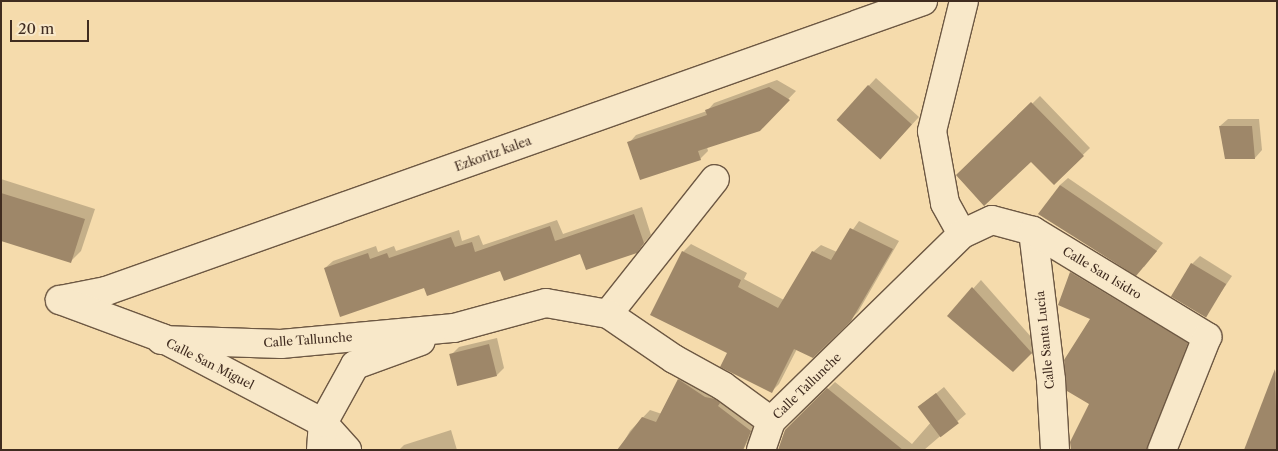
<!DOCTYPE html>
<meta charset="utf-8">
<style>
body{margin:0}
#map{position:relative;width:1278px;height:451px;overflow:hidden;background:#f5dbac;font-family:"Libre Caslon Text",serif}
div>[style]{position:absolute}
.shadow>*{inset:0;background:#0003}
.building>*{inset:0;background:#9e8769;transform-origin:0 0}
.roads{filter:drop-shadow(1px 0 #6d5843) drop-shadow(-1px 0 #6d5843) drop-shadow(0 1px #6d5843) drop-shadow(0 -1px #6d5843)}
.minor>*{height:28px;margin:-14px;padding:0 14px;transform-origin:14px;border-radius:14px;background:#f8e8c9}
span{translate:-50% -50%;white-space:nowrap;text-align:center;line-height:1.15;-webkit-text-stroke:4px #f8e8c9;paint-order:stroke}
.street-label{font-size:12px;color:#402c20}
.frame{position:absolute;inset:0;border:2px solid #402c20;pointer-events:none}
.scale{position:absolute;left:10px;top:20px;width:79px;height:22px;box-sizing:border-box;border:2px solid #402c20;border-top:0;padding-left:6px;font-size:15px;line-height:18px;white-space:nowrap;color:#402c20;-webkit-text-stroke:4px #f8e8c9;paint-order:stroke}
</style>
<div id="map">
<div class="shadow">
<i style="clip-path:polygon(876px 78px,919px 117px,887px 151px,838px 119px)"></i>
<i style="clip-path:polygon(777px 80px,796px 91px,759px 130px,707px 147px,708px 151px,700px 159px,629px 143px,636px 135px,707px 111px,714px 103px)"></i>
<i style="clip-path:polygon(1040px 96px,1090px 148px,1054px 183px,1031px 160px,985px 204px,958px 177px)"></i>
<i style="clip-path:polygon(1228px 119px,1259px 119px,1262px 150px,1255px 158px,1220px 126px)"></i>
<i style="clip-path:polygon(1068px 178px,1163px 243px,1144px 267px,1060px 185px)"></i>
<i style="clip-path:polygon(1px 179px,95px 209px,81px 251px,71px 261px,1px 240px)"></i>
<i style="clip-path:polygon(642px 207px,651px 235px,636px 252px,581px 253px,425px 287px,325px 268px,333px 261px,376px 246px,378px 252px,394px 246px,396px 251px,459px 230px,462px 241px,479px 235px,483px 245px,557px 220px,563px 234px)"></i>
<i style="clip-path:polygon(859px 221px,899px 241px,858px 312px,813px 356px,797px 349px,779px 384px,772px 391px,729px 353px,683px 252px,691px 244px,747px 273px,744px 279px,784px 300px,813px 252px,821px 245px,837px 252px)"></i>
<i style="clip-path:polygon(1200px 256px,1232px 276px,1205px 316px,1192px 264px)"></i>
<i style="clip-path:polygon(1079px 265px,1194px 336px,1152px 450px,1070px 450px,1090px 403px,1092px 319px,1059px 304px,1071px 273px)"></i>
<i style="clip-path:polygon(981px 280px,1039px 346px,1031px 354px,949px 315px)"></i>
<i style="clip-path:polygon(497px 338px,504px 368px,497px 375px,451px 355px,459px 347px)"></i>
<i style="clip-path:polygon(1277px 368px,1277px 450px,1245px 450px)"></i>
<i style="clip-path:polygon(687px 372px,758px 423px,743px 450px,619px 450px,630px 431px,650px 410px,662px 414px,679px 380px)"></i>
<i style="clip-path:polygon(835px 382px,912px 444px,932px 421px,928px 400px,944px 387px,966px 414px,924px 450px,779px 450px,786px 430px)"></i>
<i style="clip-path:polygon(451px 430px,457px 450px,399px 450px,404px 445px)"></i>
</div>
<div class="building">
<i style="left:868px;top:85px;width:59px;height:47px;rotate:42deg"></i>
<i style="clip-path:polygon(769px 87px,790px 100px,760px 131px,698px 151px,701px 160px,640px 180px,627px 142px,707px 115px,705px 110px)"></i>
<i style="clip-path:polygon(1031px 102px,1084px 156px,1054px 185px,1031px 162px,984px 206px,956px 175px)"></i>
<i style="clip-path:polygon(1219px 126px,1252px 126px,1255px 159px,1225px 159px)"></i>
<i style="clip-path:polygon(1060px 185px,1157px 251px,1136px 276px,1038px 214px)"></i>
<i style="clip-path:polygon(1px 193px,85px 219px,71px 263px,1px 241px)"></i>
<i style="clip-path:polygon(634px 214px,644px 243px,637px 253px,586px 270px,580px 254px,504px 281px,500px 271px,427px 296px,424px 288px,340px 317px,324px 268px,368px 253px,370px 259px,387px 253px,389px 258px,451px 237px,455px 247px,472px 242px,475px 252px,550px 226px,555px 241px)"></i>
<i style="clip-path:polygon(850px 228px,893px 249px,851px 321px,813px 358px,794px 349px,772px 393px,720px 367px,727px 353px,650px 315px,682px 251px,741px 280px,738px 287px,778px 308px,812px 251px,831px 260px)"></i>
<i style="left:1191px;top:263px;width:41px;height:39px;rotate:31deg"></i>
<i style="clip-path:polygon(1070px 272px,1188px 343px,1147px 450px,1071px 450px,1070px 442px,1089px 404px,1067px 391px,1064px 360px,1090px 319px,1058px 305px)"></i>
<i style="clip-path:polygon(972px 287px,1032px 353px,1013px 372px,947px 316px)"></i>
<i style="left:489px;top:344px;width:33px;height:41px;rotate:76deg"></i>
<i style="clip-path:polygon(1275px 369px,1277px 450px,1244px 450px)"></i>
<i style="clip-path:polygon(678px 379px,705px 397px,715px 399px,720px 403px,718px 406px,751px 431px,743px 450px,617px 450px,642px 417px,656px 422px)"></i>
<i style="clip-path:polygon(827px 388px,903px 450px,778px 450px,785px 430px)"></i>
<i style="left:936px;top:393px;width:38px;height:23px;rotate:53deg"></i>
</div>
<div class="roads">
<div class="minor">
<i style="left:1033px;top:231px;width:150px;rotate:83.1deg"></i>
<i style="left:1051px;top:380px;width:70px;rotate:86.7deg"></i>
<i style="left:962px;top:234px;width:35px;rotate:-119deg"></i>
<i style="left:945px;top:203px;width:73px;rotate:-100.2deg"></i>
<i style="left:932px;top:131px;width:134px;rotate:-76.2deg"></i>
<i style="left:60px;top:300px;width:47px;rotate:-11.1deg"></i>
<i style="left:106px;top:291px;width:867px;rotate:-19.54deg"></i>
<i style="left:60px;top:300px;width:109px;rotate:20.4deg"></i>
<i style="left:162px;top:338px;width:182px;rotate:27.8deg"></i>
<i style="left:323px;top:423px;width:36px;rotate:48deg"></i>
<i style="left:608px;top:314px;width:172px;rotate:-51.6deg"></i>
<i style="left:161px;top:340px;width:120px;rotate:1.9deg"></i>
<i style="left:281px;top:344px;width:174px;rotate:-5.3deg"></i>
<i style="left:454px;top:328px;width:95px;rotate:-15.2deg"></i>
<i style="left:546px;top:303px;width:63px;rotate:10.1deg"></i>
<i style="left:608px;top:314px;width:80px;rotate:34.3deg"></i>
<i style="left:674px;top:359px;width:56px;rotate:28.9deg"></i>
<i style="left:723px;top:386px;width:59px;rotate:36.1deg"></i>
<i style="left:321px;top:450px;width:27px;rotate:-86deg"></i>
<i style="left:323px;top:423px;width:66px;rotate:-61.1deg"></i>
<i style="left:355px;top:365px;width:70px;rotate:-20deg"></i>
<i style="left:761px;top:450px;width:31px;rotate:-71deg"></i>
<i style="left:771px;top:421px;width:267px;rotate:-44.4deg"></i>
<i style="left:962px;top:234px;width:33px;rotate:-25deg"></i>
<i style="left:992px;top:220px;width:42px;rotate:15deg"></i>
<i style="left:1033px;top:231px;width:204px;rotate:31.3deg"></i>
<i style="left:1207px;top:337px;width:122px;rotate:111.7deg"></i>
</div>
</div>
<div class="street-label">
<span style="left:493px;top:154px;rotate:-20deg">Ezkoritz kalea</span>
<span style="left:1102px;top:273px;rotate:31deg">Calle San Isidro</span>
<span style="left:308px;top:340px;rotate:-4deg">Calle Tallunche</span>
<span style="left:1045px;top:340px;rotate:-96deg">Calle Santa Lucía</span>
<span style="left:210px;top:364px;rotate:27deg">Calle San Miguel</span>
<span style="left:807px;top:386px;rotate:-44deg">Calle Tallunche</span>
</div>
<div class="frame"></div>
<div class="scale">20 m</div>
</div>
